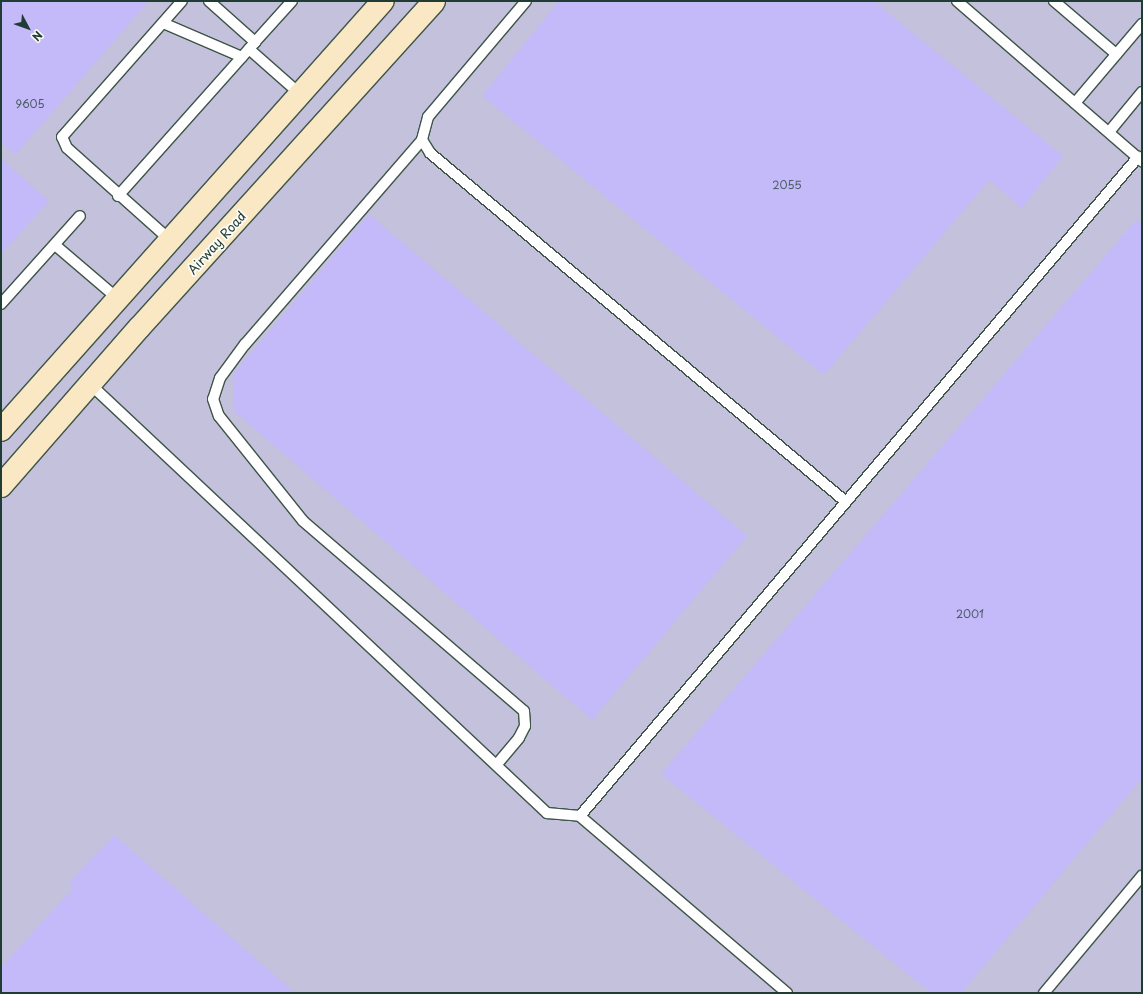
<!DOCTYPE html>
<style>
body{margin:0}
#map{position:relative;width:1143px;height:994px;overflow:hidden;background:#f1dcbc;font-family:"Playpen Sans",sans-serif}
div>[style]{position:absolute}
.industrial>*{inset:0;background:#c3c1db;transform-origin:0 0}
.building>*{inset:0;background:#c4b9f9}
.roads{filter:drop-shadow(1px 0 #3e5548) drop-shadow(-1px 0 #3e5548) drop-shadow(0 1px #3e5548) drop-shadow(0 -1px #3e5548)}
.lane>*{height:10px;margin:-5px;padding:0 5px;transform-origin:5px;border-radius:5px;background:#fff}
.secondary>*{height:22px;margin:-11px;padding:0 11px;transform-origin:11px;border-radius:11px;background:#fae7c3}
span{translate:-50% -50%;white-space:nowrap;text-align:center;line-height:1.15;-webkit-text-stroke:3.5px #fdfcf7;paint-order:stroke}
.number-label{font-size:11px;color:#485c65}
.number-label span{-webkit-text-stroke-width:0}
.street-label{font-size:13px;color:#1f3d34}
.frame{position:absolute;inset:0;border:2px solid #1f3d34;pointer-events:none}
.north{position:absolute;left:8px;top:8px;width:40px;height:40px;-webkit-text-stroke:3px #fdfcf7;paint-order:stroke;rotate:131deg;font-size:11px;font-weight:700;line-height:16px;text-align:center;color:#1f3d34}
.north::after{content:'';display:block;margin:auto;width:14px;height:18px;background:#1f3d34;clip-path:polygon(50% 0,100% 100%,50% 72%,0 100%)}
</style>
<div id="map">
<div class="industrial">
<i style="left:1px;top:1px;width:1141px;height:992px"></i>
</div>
<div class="building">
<i style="clip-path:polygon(1px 1px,149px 1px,15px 155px,1px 142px)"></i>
<i style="clip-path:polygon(559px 1px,874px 1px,1063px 156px,1022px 208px,989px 180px,824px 375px,482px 96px)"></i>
<i style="clip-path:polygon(1px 159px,49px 201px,1px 254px)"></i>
<i style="clip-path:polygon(369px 214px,747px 536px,592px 720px,233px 410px,233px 374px)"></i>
<i style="clip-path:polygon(1136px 220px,1142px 225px,1142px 778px,961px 993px,931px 993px,661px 774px)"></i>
<i style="clip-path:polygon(114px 835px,295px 993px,1px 993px,1px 967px,73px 888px,69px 883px)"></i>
</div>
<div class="roads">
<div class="lane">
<i style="left:209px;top:1px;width:62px;rotate:41.7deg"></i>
<i style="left:255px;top:42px;width:55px;rotate:-47.9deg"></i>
<i style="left:526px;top:1px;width:152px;rotate:130.2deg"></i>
<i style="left:428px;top:117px;width:24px;rotate:105deg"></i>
<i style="left:422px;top:140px;width:15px;rotate:58deg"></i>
<i style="left:430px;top:153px;width:543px;rotate:39.99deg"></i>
<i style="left:957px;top:1px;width:245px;rotate:40.9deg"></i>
<i style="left:1054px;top:1px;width:82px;rotate:40.5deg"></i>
<i style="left:163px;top:23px;width:86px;rotate:23.3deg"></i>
<i style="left:249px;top:49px;width:68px;rotate:41.4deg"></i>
<i style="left:1075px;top:103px;width:104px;rotate:-49.7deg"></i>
<i style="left:1109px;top:132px;width:52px;rotate:-50.5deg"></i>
<i style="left:422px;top:140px;width:270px;rotate:130.9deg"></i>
<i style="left:245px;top:344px;width:42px;rotate:126.3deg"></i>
<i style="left:220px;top:378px;width:22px;rotate:108deg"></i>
<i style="left:213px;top:399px;width:18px;rotate:71deg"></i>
<i style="left:219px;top:416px;width:134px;rotate:51.3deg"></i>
<i style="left:303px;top:521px;width:291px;rotate:40.7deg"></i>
<i style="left:524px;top:711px;width:15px;rotate:86deg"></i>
<i style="left:525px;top:726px;width:13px;rotate:117deg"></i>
<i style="left:519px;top:738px;width:35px;rotate:130deg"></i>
<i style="left:118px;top:196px;width:206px;rotate:-48.3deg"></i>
<i style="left:170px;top:240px;width:138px;rotate:-138.2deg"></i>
<i style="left:67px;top:148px;width:12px;rotate:-114deg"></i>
<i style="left:62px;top:137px;width:181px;rotate:-48.6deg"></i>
<i style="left:55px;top:245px;width:82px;rotate:40.5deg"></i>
<i style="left:1px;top:304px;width:118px;rotate:-48.1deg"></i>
<i style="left:90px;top:384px;width:627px;rotate:43.19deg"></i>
<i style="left:547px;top:813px;width:33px;rotate:5deg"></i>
<i style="left:787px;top:993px;width:272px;rotate:-139.5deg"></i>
<i style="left:580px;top:816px;width:864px;rotate:-49.74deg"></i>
<i style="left:1044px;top:993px;width:153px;rotate:-50.1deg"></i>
</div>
<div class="secondary">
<i style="left:1px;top:430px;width:574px;rotate:-48.32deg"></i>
<i style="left:1px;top:486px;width:210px;rotate:-48.9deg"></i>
<i style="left:139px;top:328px;width:440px;rotate:-47.9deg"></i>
</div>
</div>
<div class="number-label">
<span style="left:30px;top:104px">9605</span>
<span style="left:787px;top:185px">2055</span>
<span style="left:970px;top:614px">2001</span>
</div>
<div class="street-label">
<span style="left:217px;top:243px;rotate:-48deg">Airway Road</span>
</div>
<div class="frame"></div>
<div class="north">N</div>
</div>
